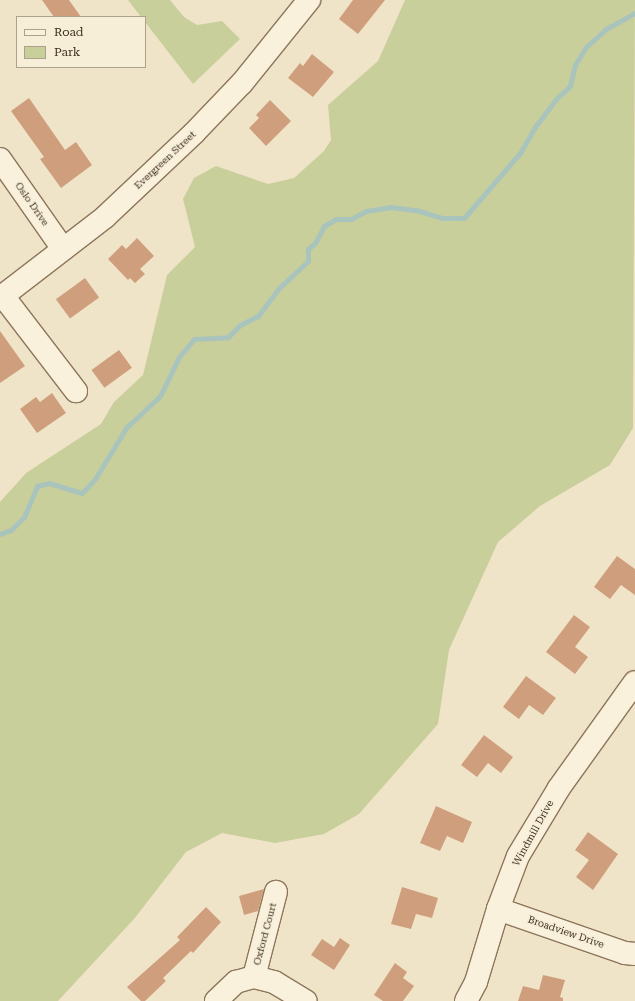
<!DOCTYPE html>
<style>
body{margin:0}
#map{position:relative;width:635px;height:1001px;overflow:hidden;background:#f0e4c8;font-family:"Roboto Serif",serif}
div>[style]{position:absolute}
.green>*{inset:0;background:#c9cf9b}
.stream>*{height:5px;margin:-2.5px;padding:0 2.5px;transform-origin:2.5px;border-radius:2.5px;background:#a9c4bc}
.building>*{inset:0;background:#cf9f7d;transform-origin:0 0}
.roads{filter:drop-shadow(1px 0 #8d765c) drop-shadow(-1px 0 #8d765c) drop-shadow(0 1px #8d765c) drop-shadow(0 -1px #8d765c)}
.minor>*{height:22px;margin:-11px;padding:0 11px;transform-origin:11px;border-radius:11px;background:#faf1dc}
span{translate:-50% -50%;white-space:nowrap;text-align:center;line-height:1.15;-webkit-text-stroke:3.5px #f7eed8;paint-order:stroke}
.street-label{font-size:10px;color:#3d2e20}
.legend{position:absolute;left:16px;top:16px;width:130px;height:52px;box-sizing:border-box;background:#f7eed8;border:1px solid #ada18e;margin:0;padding:5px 7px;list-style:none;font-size:12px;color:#3d2e20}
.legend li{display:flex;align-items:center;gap:8px;height:20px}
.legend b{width:20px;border:1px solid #ada18e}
</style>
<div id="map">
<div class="green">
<i style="clip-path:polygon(128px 0,170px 0,184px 17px,197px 25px,222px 21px,240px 39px,193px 84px,145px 22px,145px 17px,141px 17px)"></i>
<i style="clip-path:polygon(405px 0,635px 0,633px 428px,610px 465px,540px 506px,498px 542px,449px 650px,438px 724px,359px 814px,324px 834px,275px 843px,222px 833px,186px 852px,134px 919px,58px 1001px,0 1001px,0 502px,26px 473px,101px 424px,114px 402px,143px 375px,167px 275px,195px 247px,183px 199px,194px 178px,216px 166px,268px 184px,294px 178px,324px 151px,331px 140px,328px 105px,378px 61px)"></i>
</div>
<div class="stream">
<i style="left:0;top:534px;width:12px;rotate:-20deg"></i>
<i style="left:11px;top:530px;width:18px;rotate:-45deg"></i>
<i style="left:24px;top:517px;width:34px;rotate:-67deg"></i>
<i style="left:37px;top:486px;width:12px;rotate:-14deg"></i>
<i style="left:49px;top:483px;width:34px;rotate:17deg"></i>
<i style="left:82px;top:493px;width:19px;rotate:-47deg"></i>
<i style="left:95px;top:479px;width:60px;rotate:-58.7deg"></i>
<i style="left:126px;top:428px;width:47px;rotate:-43.3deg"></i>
<i style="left:160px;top:396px;width:43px;rotate:-64deg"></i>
<i style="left:179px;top:357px;width:23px;rotate:-50deg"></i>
<i style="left:194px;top:339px;width:34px;rotate:-3deg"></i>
<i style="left:228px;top:337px;width:17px;rotate:-45deg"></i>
<i style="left:240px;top:325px;width:20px;rotate:-27deg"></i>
<i style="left:258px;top:316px;width:34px;rotate:-53deg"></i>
<i style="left:278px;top:289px;width:41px;rotate:-43deg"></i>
<i style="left:308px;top:261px;width:12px;rotate:-90deg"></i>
<i style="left:308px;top:249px;width:9px;rotate:-41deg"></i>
<i style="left:315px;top:243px;width:19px;rotate:-62deg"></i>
<i style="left:324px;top:226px;width:14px;rotate:-30deg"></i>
<i style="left:336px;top:219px;width:15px"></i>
<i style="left:351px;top:219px;width:17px;rotate:-28deg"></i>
<i style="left:366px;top:211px;width:24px;rotate:-9deg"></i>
<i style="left:390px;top:207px;width:26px;rotate:7deg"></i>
<i style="left:416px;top:210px;width:28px;rotate:17deg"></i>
<i style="left:443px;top:218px;width:21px"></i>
<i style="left:464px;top:218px;width:86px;rotate:-49.3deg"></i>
<i style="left:520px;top:153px;width:30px;rotate:-60deg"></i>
<i style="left:535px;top:127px;width:35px;rotate:-53deg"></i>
<i style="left:556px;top:99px;width:19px;rotate:-43deg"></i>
<i style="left:570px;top:86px;width:22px;rotate:-77deg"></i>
<i style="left:575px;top:65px;width:21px;rotate:-59deg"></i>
<i style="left:586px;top:47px;width:27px;rotate:-42deg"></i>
<i style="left:606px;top:29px;width:33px;rotate:-29deg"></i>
</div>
<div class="building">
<i style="clip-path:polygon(42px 0,69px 0,81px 17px,54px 17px)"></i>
<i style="clip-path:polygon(353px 0,385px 0,358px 34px,339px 19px)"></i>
<i style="clip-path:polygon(312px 54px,334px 72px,313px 97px,288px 78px,300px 63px,303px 66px)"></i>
<i style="clip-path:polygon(29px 98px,65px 150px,76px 142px,92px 165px,61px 188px,40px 159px,44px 157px,11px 111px)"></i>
<i style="clip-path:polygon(270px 100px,291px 121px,266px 146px,249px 128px,259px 118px,256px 115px)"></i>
<i style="clip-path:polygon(137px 238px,154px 256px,140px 269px,145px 274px,135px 283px,130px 278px,128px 280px,108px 259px,122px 245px,126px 249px)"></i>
<i style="left:85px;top:278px;width:24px;height:36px;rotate:54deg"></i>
<i style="clip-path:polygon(0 331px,25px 366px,0 383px)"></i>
<i style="left:119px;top:350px;width:22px;height:34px;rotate:54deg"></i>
<i style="clip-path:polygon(52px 393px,66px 413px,37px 433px,20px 409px,36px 397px,40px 402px)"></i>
<i style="clip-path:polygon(617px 556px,635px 569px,635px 595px,621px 585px,610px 599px,594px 587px)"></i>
<i style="clip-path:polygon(574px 615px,590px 627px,575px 647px,588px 657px,575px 674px,546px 652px)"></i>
<i style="clip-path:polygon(526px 676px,556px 698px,543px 715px,529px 705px,519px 719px,503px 707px)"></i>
<i style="clip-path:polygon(484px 735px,513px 757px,501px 773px,488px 763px,477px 777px,461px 765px)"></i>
<i style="clip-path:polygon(436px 806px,472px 822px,463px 843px,447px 836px,440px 851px,420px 843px)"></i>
<i style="clip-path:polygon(588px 832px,618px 854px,593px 890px,576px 877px,589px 860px,575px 850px)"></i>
<i style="clip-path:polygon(402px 887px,438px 898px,432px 918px,416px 914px,411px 929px,391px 924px)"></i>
<i style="clip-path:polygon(264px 889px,258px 911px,244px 915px,239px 896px)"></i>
<i style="clip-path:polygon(206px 907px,221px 922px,193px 953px,191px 951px,163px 978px,166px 981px,145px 1001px,141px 1001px,127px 987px,180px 940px,177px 937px)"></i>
<i style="clip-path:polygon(340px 938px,350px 945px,334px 970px,311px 955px,322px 939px,334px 947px)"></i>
<i style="clip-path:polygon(395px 963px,407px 972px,403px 978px,414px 986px,403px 1001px,383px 1001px,374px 995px)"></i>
<i style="clip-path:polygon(543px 975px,565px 980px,560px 997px,563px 998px,563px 1001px,518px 1001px,523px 986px,539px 990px)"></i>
</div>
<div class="roads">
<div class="minor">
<i style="left:0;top:159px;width:110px;rotate:55deg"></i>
<i style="left:3px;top:296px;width:120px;rotate:52.5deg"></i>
<i style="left:0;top:298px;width:133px;rotate:-37.6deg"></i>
<i style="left:105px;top:217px;width:122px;rotate:-43.3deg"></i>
<i style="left:194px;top:133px;width:69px;rotate:-46.2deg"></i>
<i style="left:242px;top:83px;width:107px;rotate:-51.1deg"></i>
<i style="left:498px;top:909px;width:134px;rotate:19.1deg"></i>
<i style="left:625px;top:953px;width:10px;rotate:6deg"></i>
<i style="left:254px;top:977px;width:88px;rotate:-75.5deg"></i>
<i style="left:216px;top:1001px;width:28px;rotate:-44deg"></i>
<i style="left:236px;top:982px;width:19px;rotate:-16deg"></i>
<i style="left:254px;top:977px;width:21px;rotate:14deg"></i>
<i style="left:274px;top:982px;width:37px;rotate:31deg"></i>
<i style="left:466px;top:1001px;width:21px;rotate:-62deg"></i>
<i style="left:476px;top:982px;width:76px;rotate:-73.2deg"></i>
<i style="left:498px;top:909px;width:57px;rotate:-69.3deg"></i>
<i style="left:518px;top:856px;width:79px;rotate:-58.9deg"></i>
<i style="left:559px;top:788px;width:130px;rotate:-54.4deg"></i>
</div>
</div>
<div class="street-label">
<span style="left:165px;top:160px;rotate:-43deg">Evergreen Street</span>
<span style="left:32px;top:204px;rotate:55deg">Oslo Drive</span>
<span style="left:533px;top:833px;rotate:-61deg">Windmill Drive</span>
<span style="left:566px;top:932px;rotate:19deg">Broadview Drive</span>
<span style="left:265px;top:934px;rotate:-75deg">Oxford Court</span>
</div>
<ul class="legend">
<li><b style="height:5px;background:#faf1dc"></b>Road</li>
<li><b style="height:11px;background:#c9cf9b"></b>Park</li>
</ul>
</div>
